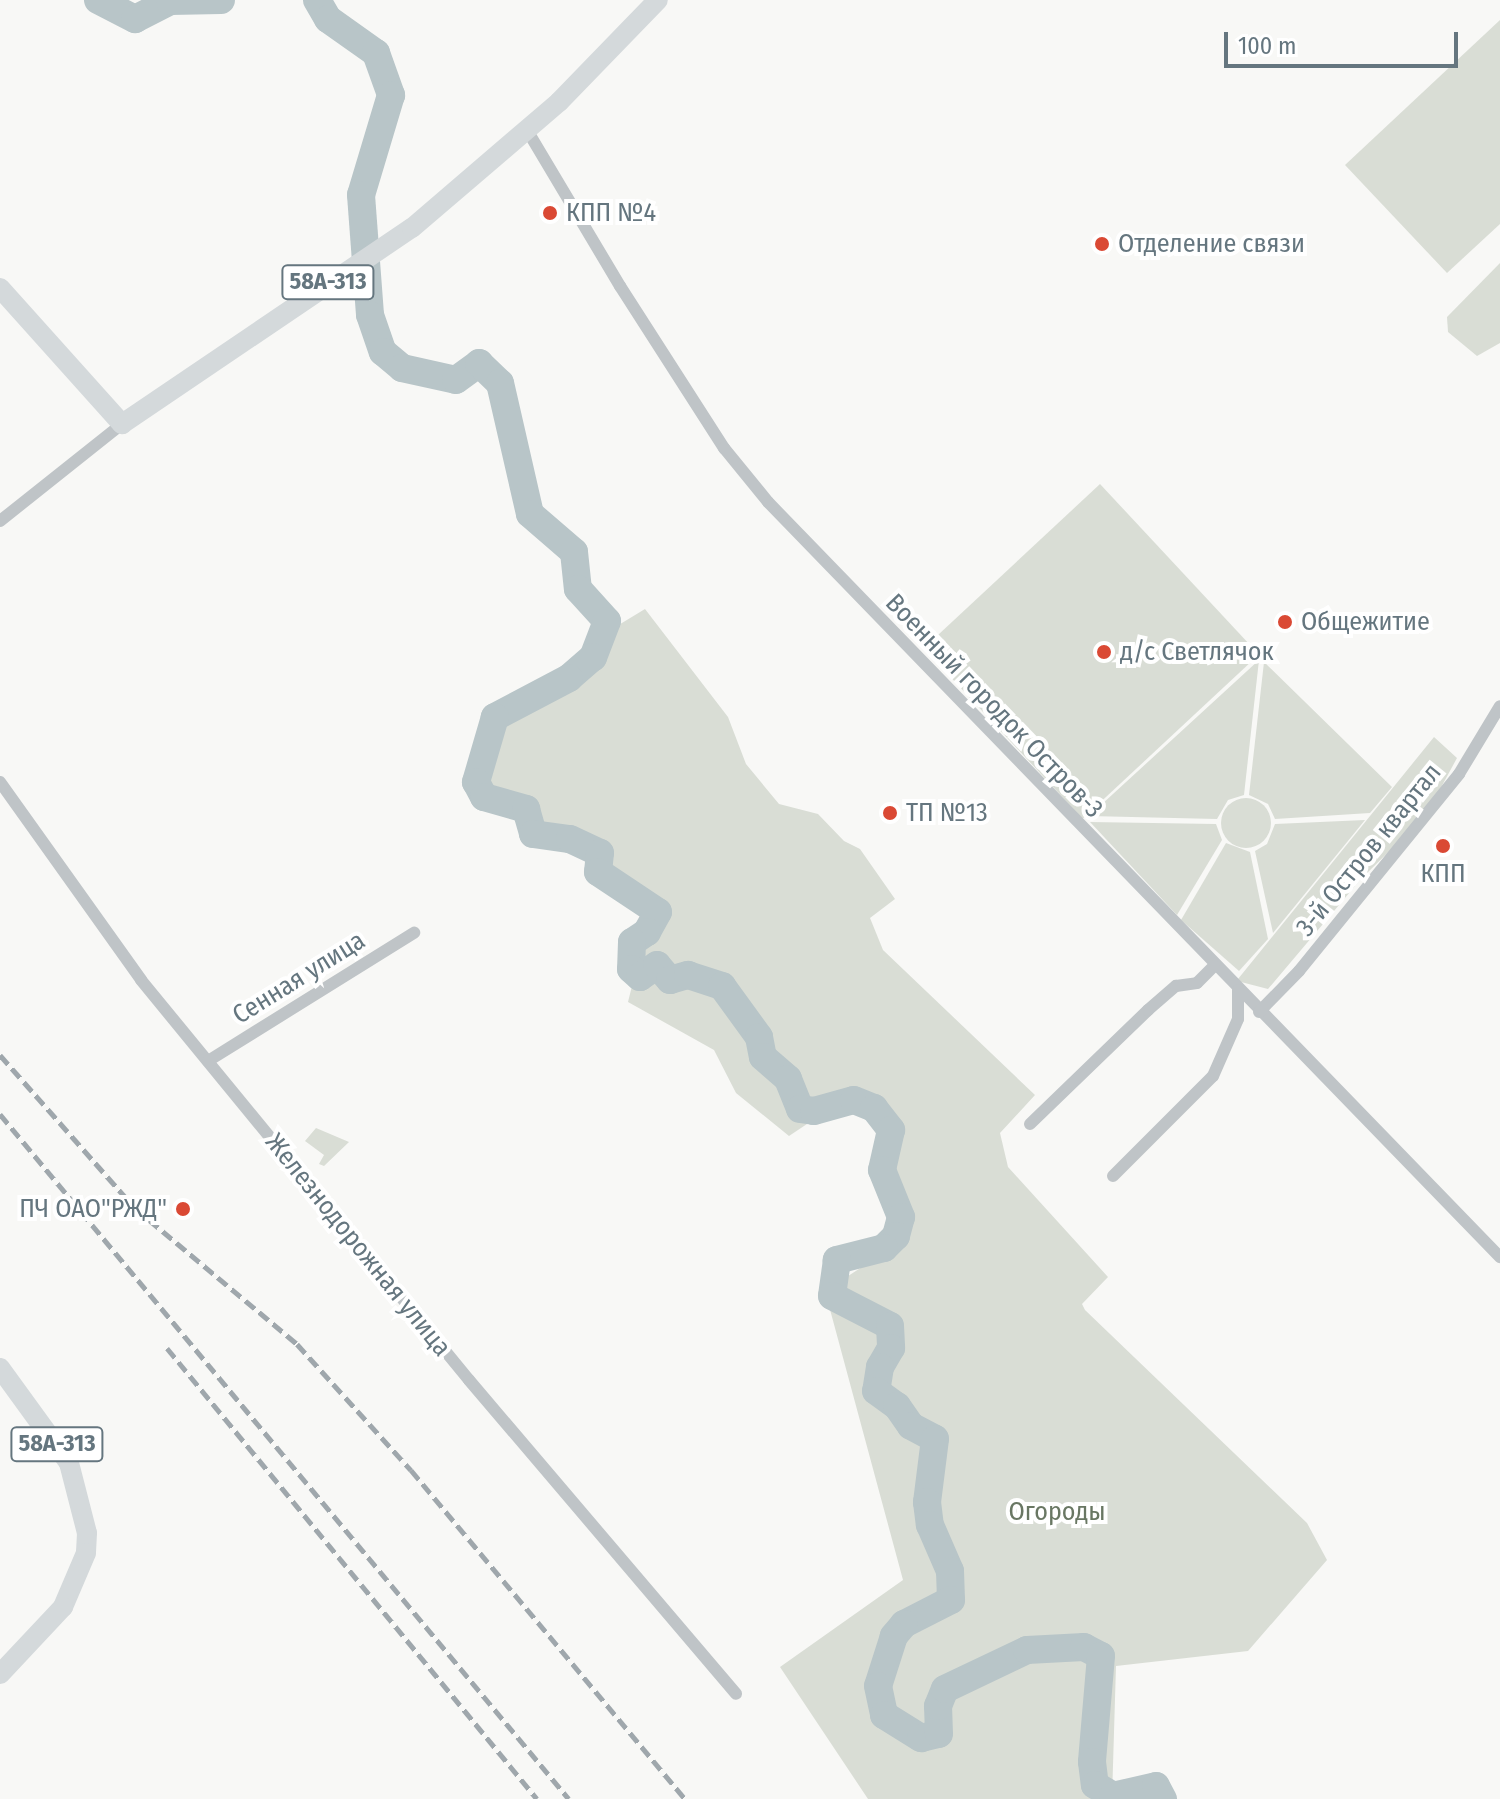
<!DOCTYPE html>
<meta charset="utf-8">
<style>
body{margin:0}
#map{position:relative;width:1500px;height:1799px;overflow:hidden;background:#f8f8f6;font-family:"Fira Sans Condensed",sans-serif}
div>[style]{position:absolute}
.green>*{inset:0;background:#d9ddd5;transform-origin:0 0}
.round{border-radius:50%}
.river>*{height:28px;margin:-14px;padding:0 14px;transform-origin:14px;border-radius:14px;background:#b8c5c8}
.minor>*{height:12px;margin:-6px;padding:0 6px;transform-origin:6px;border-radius:6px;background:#bfc4c7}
.primary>*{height:20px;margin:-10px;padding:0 10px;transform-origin:10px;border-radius:10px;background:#d4d9db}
.rail>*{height:5px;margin-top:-2.5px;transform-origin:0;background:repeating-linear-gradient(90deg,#9fa7ac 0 12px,transparent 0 18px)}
.dots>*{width:22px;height:22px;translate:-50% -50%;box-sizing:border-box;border:4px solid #fff;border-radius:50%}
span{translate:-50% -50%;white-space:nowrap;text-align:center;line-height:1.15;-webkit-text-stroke:8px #fff;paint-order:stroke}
.shield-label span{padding:2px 6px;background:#fff;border:2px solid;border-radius:6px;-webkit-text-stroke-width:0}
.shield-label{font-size:24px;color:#65767f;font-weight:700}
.poi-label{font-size:26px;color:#65767f}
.left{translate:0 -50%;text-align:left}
.right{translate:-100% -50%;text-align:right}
.street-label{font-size:26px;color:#65767f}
.park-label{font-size:26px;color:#697763}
.scale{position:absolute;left:1224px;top:32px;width:234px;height:36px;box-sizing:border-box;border:4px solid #65767f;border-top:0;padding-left:10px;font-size:24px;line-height:28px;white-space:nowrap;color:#65767f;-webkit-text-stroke:6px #fff;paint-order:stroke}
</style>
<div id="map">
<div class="green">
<i style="clip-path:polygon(1500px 20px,1500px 224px,1447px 273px,1345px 165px)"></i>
<i style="clip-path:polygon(1500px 263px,1500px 343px,1477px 356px,1448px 332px,1447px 317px)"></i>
<i style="left:1100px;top:484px;width:233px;height:241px;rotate:47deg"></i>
<i style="clip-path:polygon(645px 609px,728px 717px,746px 764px,779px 804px,818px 814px,844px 841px,860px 849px,895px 899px,870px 918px,883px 950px,1035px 1095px,1000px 1133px,1008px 1167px,1108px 1277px,1082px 1304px,1085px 1310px,1307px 1523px,1327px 1560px,1248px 1651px,1116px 1666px,1112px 1799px,868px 1799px,780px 1667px,903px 1580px,825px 1291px,899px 1243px,908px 1218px,891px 1173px,898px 1123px,871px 1097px,852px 1094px,789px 1136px,736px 1093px,714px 1050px,628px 1002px,639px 958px,667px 906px,611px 866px,605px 844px,539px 826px,532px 806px,488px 788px,482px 778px,494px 733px,506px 718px,583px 675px,612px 629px)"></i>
<i style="clip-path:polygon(1259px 660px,1244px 795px,1228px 800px,1217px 819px,1089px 816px)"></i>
<i style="clip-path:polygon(1264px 662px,1392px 787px,1370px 813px,1275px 819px,1268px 804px,1249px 795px)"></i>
<i style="clip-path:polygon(1434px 737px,1457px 758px,1426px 815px,1361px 879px,1268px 989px,1241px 982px,1238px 979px)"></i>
<i class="round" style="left:1221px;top:798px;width:50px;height:50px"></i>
<i style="clip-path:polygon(1365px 820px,1273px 933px,1255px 851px,1267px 844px,1275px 824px)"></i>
<i style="clip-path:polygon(1090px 822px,1216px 824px,1222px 840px,1177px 915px)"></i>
<i style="clip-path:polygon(1226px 843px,1250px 852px,1268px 939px,1239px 971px,1181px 920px)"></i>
<i style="clip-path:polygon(316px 1128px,349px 1142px,324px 1166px,319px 1164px,324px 1155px,305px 1141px)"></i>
</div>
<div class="river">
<i style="left:98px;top:0;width:42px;rotate:27.2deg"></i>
<i style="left:135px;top:19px;width:39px;rotate:-27deg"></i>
<i style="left:170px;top:1px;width:51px;rotate:-1.1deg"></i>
<i style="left:317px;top:0;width:22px;rotate:60deg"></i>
<i style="left:328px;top:19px;width:59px;rotate:35.3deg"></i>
<i style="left:376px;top:53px;width:45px;rotate:70.3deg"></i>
<i style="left:391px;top:95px;width:104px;rotate:106.7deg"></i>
<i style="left:361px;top:195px;width:120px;rotate:85.7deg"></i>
<i style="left:370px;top:315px;width:39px;rotate:71deg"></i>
<i style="left:383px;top:352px;width:25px;rotate:40deg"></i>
<i style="left:402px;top:368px;width:55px;rotate:12.5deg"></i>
<i style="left:456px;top:380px;width:29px;rotate:-36deg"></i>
<i style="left:479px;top:363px;width:29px;rotate:44deg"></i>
<i style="left:500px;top:383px;width:134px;rotate:77.1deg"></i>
<i style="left:530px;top:514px;width:58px;rotate:40.8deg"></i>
<i style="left:574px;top:552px;width:37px;rotate:84deg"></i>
<i style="left:578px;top:589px;width:43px;rotate:47.8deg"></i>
<i style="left:607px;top:621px;width:39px;rotate:111deg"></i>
<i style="left:593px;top:657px;width:32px;rotate:139deg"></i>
<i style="left:569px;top:678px;width:84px;rotate:152.2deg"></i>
<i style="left:495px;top:717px;width:68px;rotate:106.3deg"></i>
<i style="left:476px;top:782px;width:17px;rotate:62deg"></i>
<i style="left:484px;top:797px;width:44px;rotate:15.9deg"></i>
<i style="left:526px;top:809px;width:26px;rotate:74deg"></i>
<i style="left:533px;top:834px;width:37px;rotate:8deg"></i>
<i style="left:570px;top:839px;width:33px;rotate:25deg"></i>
<i style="left:600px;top:853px;width:19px;rotate:96deg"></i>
<i style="left:598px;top:872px;width:72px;rotate:33.7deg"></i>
<i style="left:658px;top:912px;width:23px;rotate:119deg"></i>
<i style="left:647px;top:932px;width:18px;rotate:146deg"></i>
<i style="left:632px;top:942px;width:27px;rotate:92deg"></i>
<i style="left:631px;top:969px;width:12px;rotate:42deg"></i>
<i style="left:640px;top:977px;width:21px;rotate:-35deg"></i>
<i style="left:657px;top:965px;width:20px;rotate:49deg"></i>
<i style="left:670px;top:980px;width:19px;rotate:-16deg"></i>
<i style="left:688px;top:975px;width:36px;rotate:18deg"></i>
<i style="left:722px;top:986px;width:63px;rotate:54deg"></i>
<i style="left:759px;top:1037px;width:20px;rotate:79deg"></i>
<i style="left:763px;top:1057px;width:33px;rotate:41deg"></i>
<i style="left:788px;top:1079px;width:32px;rotate:68deg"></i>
<i style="left:800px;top:1109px;width:14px;rotate:8deg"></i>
<i style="left:814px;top:1111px;width:41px;rotate:-15.4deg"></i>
<i style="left:854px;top:1100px;width:22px;rotate:22deg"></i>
<i style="left:874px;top:1108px;width:28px;rotate:52deg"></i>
<i style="left:891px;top:1130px;width:41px;rotate:102.7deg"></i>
<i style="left:882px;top:1170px;width:51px;rotate:68deg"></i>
<i style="left:901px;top:1217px;width:20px;rotate:105deg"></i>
<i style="left:896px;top:1236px;width:17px;rotate:135deg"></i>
<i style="left:884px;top:1248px;width:49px;rotate:165.7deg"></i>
<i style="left:837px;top:1260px;width:36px;rotate:98deg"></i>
<i style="left:832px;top:1296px;width:65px;rotate:27.3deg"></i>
<i style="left:890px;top:1326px;width:22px;rotate:87deg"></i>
<i style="left:891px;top:1348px;width:22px;rotate:120deg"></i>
<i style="left:880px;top:1367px;width:24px;rotate:99deg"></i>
<i style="left:876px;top:1391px;width:26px;rotate:36deg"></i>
<i style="left:897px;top:1406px;width:24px;rotate:55deg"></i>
<i style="left:911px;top:1426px;width:27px;rotate:28deg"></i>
<i style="left:935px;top:1439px;width:64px;rotate:97.2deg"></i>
<i style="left:927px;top:1502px;width:23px;rotate:83deg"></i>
<i style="left:930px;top:1525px;width:50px;rotate:66.5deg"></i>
<i style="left:950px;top:1571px;width:29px;rotate:88deg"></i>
<i style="left:951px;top:1600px;width:53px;rotate:152.9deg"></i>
<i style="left:904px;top:1624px;width:16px;rotate:130deg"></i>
<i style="left:894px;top:1636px;width:52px;rotate:107.7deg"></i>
<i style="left:878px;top:1686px;width:30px;rotate:78deg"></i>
<i style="left:884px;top:1715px;width:44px;rotate:31.9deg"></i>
<i style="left:921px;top:1738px;width:18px;rotate:-13deg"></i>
<i style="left:939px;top:1734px;width:28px;rotate:-92deg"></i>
<i style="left:938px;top:1706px;width:18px;rotate:-68deg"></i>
<i style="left:945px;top:1689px;width:91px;rotate:-25.4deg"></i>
<i style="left:1027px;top:1650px;width:57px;rotate:-3deg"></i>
<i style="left:1084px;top:1647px;width:19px;rotate:28deg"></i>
<i style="left:1101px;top:1656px;width:106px;rotate:94.9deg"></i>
<i style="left:1092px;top:1762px;width:23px;rotate:83deg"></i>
<i style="left:1095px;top:1785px;width:21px;rotate:31deg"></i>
<i style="left:1113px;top:1796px;width:44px;rotate:-13.1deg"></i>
<i style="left:1156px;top:1786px;width:15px;rotate:62deg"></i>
</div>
<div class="minor">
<i style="left:527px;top:130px;width:182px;rotate:59.2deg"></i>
<i style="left:620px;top:286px;width:193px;rotate:57.3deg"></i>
<i style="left:724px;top:448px;width:70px;rotate:50.8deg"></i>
<i style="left:768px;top:502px;width:1052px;rotate:45.89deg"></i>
<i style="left:0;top:521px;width:156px;rotate:-38.5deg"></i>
<i style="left:0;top:782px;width:243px;rotate:54.5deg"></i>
<i style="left:141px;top:980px;width:517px;rotate:50.65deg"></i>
<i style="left:469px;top:1380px;width:412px;rotate:49.6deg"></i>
<i style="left:1259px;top:1012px;width:57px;rotate:-45.7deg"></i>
<i style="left:1299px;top:971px;width:254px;rotate:-50.9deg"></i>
<i style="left:1459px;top:774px;width:79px;rotate:-58.9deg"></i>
<i style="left:208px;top:1061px;width:243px;rotate:-31.9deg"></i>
<i style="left:1030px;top:1124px;width:164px;rotate:-44deg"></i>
<i style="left:1148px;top:1010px;width:37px;rotate:-41deg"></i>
<i style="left:1176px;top:986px;width:21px;rotate:-8deg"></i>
<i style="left:1197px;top:983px;width:24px;rotate:-45deg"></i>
<i style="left:1113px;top:1176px;width:141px;rotate:-45deg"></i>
<i style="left:1213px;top:1076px;width:62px;rotate:-66.3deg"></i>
<i style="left:1238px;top:1019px;width:29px;rotate:-90deg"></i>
</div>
<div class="primary">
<i style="left:0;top:288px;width:183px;rotate:48.1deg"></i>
<i style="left:122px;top:424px;width:350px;rotate:-34.1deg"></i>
<i style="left:412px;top:228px;width:194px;rotate:-40.6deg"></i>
<i style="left:559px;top:102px;width:142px;rotate:-45.9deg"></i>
<i style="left:0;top:1368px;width:117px;rotate:54deg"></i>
<i style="left:69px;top:1463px;width:72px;rotate:75.6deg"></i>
<i style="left:87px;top:1533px;width:20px;rotate:93deg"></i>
<i style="left:86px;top:1553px;width:59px;rotate:113.1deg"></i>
<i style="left:63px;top:1607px;width:92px;rotate:133.2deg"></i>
</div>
<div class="rail">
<i style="left:0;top:1055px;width:204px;rotate:48.6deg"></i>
<i style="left:135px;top:1208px;width:212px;rotate:40deg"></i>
<i style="left:297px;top:1344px;width:170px;rotate:47.9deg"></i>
<i style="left:411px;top:1470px;width:428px;rotate:50.2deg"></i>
<i style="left:0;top:1114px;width:890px;rotate:50.29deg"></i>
<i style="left:167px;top:1348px;width:583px;rotate:50.63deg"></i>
</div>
<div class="dots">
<i style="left:550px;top:213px;background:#da4934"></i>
<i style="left:1102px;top:244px;background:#da4934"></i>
<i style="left:1285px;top:622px;background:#da4934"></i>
<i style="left:1104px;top:652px;background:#da4934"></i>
<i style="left:890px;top:813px;background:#da4934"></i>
<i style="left:1443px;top:846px;background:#da4934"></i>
<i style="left:183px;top:1209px;background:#da4934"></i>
</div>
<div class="shield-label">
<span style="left:328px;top:282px">58А-313</span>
<span style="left:57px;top:1444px">58А-313</span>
</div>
<div class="poi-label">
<span class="left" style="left:566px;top:213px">КПП №4</span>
<span class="left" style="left:1118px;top:244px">Отделение связи</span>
<span class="left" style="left:1301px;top:622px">Общежитие</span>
<span class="left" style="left:1120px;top:652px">д/с Светлячок</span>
<span class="left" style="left:906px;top:813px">ТП №13</span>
<span style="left:1443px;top:874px">КПП</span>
<span class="right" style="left:167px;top:1209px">ПЧ ОАО"РЖД"</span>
</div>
<div class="street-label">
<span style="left:994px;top:706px;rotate:46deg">Военный городок Остров-3</span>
<span style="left:1369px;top:850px;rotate:-51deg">3-й Остров квартал</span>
<span style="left:299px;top:978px;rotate:-32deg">Сенная улица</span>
<span style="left:358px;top:1245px;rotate:51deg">Железнодорожная улица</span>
</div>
<div class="park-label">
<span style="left:1057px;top:1512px">Огороды</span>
</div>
<div class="scale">100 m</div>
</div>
